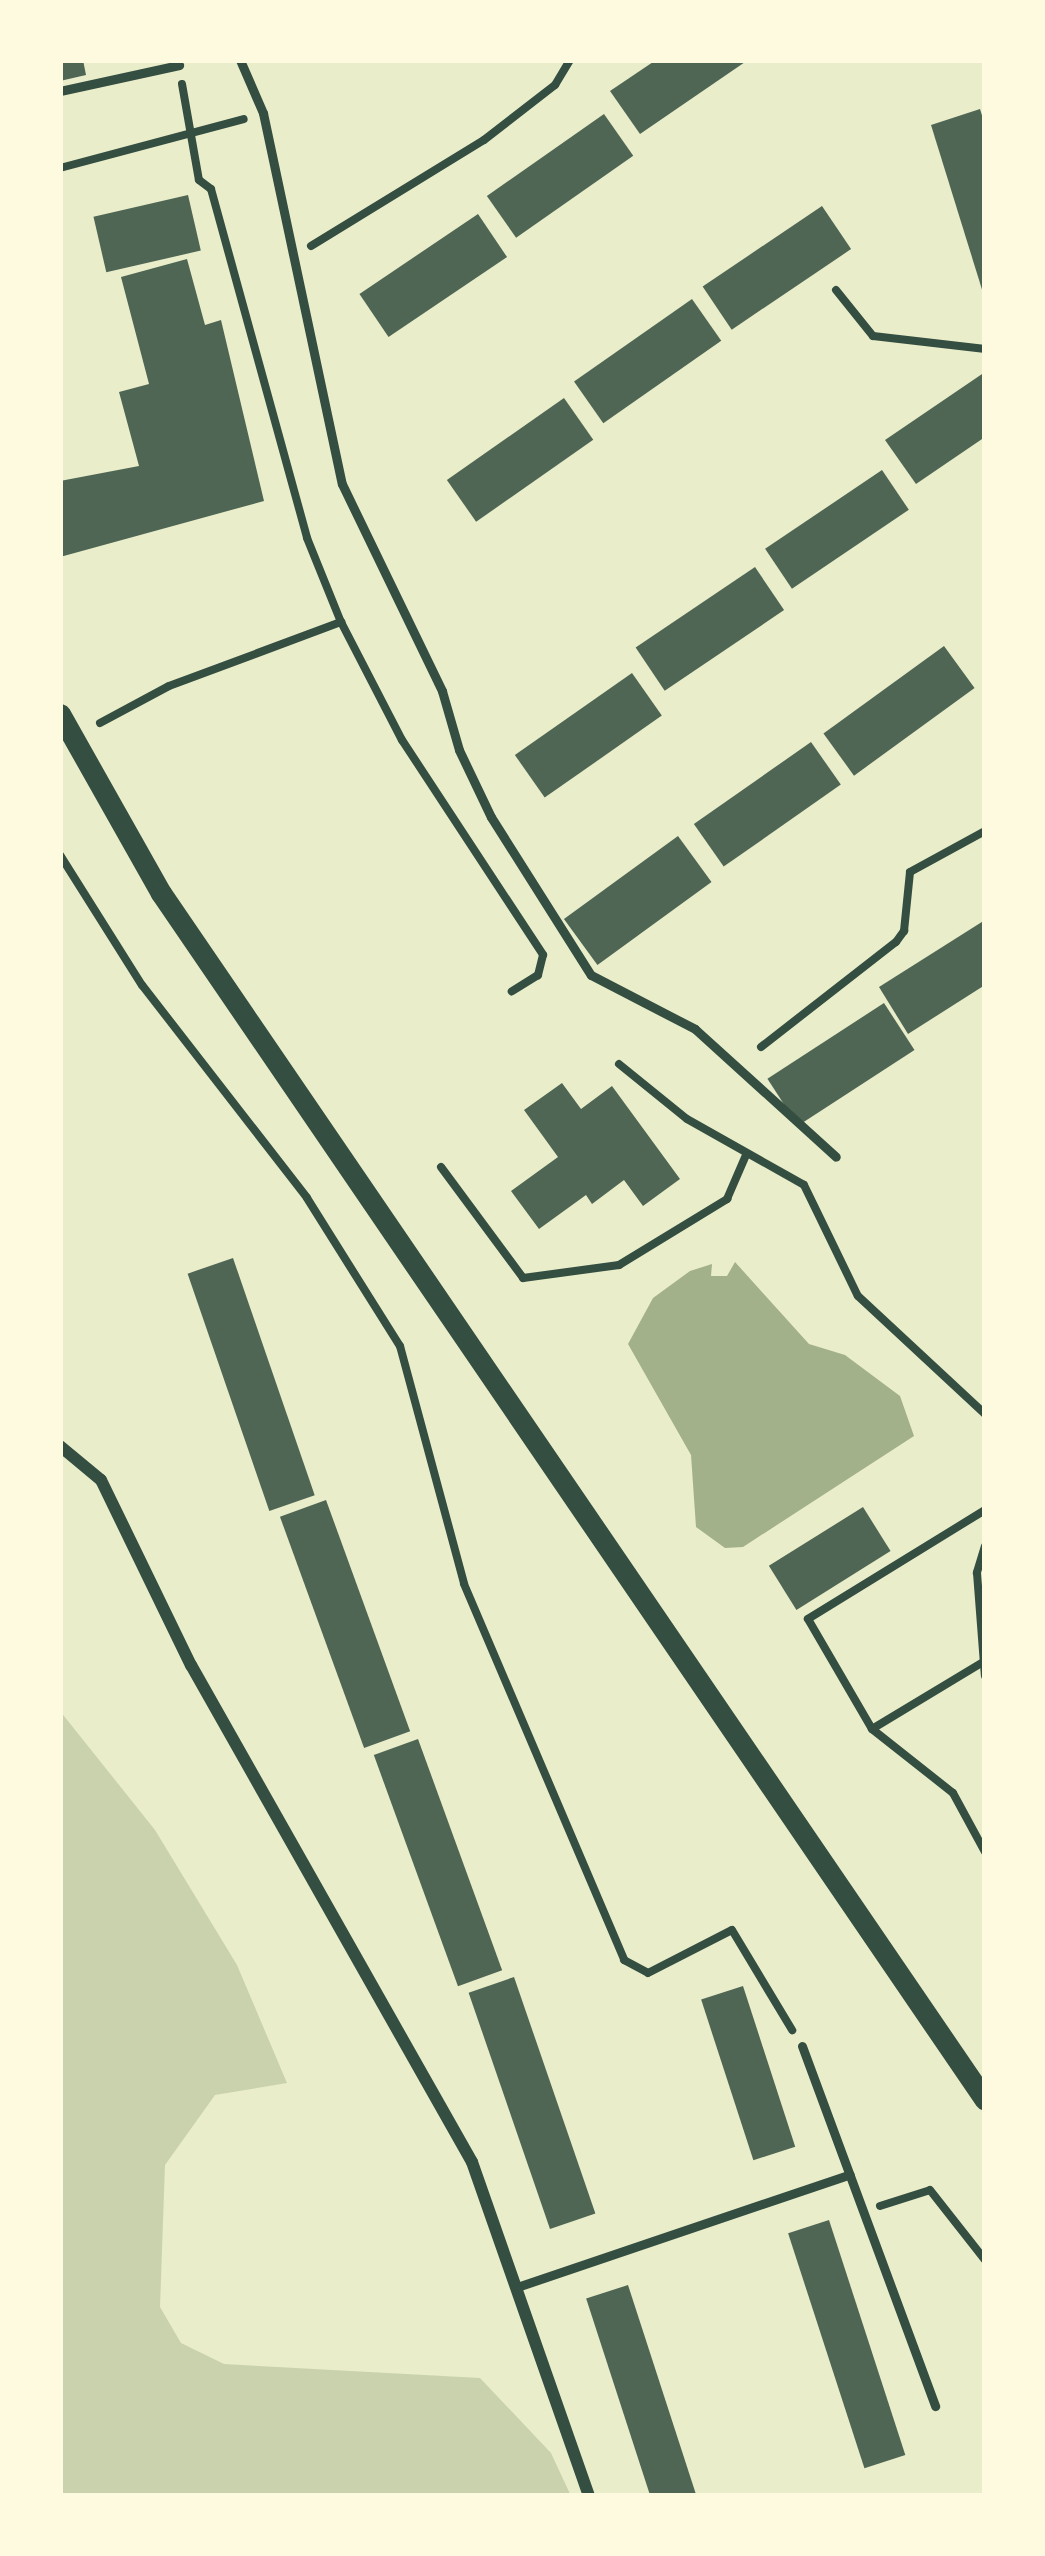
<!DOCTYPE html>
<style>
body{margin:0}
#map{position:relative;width:1045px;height:2556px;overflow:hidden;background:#e9edc9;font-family:"Roboto Condensed",sans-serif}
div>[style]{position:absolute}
.green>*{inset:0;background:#cad2ad}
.water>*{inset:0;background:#a3b18a}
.building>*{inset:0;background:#4f6655;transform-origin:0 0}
.path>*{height:8px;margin:-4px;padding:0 4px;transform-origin:4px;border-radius:4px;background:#344e41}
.service>*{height:9px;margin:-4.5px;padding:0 4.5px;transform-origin:4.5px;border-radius:4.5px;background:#344e41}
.minor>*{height:12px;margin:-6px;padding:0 6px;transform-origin:6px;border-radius:6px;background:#344e41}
.tertiary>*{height:21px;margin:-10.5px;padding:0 10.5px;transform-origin:10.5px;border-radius:10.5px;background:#344e41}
span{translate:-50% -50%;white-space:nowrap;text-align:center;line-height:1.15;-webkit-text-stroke:12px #fefae0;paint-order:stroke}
.frame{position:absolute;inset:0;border:63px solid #fefae0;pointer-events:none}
</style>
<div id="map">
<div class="green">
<i style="clip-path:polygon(60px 1711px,155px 1830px,237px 1965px,287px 2083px,215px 2095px,165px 2165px,160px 2307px,181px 2343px,224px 2364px,480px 2378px,551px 2453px,571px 2496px,60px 2496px)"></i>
</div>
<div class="water">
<i style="clip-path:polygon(735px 1262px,809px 1344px,845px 1355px,900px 1396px,914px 1436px,743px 1547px,725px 1548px,696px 1527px,691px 1455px,628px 1344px,653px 1298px,690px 1271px,712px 1264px,711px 1276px,727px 1276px)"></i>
</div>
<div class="building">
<i style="clip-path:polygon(60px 60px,83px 60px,86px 75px,60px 81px)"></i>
<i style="clip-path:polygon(656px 60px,748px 60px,640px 134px,610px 91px)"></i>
<i style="clip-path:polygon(980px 109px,985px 125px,984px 296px,931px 125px)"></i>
<i style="left:604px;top:114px;width:51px;height:143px;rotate:55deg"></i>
<i style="left:188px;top:195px;width:57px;height:97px;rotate:77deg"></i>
<i style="left:822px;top:206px;width:52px;height:144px;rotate:56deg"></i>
<i style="left:478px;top:214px;width:52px;height:143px;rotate:56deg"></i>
<i style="clip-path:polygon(187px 259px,205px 325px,221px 320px,264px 501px,60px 557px,60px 481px,139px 466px,119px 392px,149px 384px,121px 277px)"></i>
<i style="left:692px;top:299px;width:51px;height:144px;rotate:55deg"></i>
<i style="clip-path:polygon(985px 372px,985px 437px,916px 484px,885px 440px)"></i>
<i style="left:564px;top:398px;width:51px;height:143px;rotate:55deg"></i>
<i style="left:882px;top:470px;width:48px;height:141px;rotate:56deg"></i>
<i style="left:755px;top:567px;width:52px;height:144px;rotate:56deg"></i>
<i style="left:944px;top:646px;width:52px;height:149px;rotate:54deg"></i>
<i style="left:632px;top:673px;width:52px;height:143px;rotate:55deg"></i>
<i style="left:811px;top:742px;width:52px;height:143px;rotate:55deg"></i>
<i style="left:678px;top:836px;width:57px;height:141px;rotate:54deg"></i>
<i style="clip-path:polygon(985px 920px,985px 985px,908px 1034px,879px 987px)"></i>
<i style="left:884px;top:1003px;width:56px;height:139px;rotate:57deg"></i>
<i style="clip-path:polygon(562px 1083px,581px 1109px,612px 1086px,680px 1179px,643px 1206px,624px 1180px,592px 1204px,586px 1195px,539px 1229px,511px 1191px,558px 1157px,524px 1110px)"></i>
<i style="left:233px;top:1258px;width:251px;height:48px;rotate:71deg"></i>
<i style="left:326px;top:1500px;width:246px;height:49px;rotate:70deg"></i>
<i style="left:863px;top:1507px;width:52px;height:111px;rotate:58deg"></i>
<i style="left:418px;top:1739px;width:246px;height:47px;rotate:70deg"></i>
<i style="left:514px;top:1977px;width:250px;height:48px;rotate:71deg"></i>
<i style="left:743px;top:1986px;width:169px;height:44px;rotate:72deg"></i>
<i style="left:829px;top:2220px;width:247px;height:43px;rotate:72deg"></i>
<i style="left:628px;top:2285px;width:222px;height:44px;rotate:72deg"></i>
</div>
<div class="path">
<i style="left:182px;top:84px;width:97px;rotate:80deg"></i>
<i style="left:199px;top:180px;width:15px;rotate:37deg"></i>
<i style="left:211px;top:189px;width:362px;rotate:74.6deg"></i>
<i style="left:307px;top:538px;width:91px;rotate:68deg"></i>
<i style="left:341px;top:622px;width:133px;rotate:62.7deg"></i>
<i style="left:402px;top:740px;width:257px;rotate:56.7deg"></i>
<i style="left:543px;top:955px;width:21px;rotate:104deg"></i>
<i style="left:538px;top:975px;width:31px;rotate:148deg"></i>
<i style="left:60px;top:168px;width:190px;rotate:-14.9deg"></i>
<i style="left:311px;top:246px;width:203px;rotate:-31.5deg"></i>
<i style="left:484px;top:140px;width:90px;rotate:-37.8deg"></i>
<i style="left:555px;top:85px;width:29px;rotate:-59deg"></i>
<i style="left:836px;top:290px;width:59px;rotate:51.2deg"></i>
<i style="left:873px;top:336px;width:113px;rotate:6.6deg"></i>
<i style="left:100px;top:723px;width:78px;rotate:-28.2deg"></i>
<i style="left:169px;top:686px;width:184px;rotate:-20.4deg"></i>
<i style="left:60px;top:855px;width:154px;rotate:57.8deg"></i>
<i style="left:142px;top:985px;width:269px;rotate:52.2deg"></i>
<i style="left:307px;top:1198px;width:175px;rotate:57.9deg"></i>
<i style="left:400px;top:1346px;width:246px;rotate:74.9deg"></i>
<i style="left:464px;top:1584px;width:409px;rotate:66.9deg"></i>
<i style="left:624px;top:1960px;width:27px;rotate:28deg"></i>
<i style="left:648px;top:1973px;width:94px;rotate:-27.1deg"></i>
<i style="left:732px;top:1930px;width:117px;rotate:59deg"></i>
<i style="left:761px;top:1047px;width:171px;rotate:-37.9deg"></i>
<i style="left:896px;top:942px;width:14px;rotate:-54deg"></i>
<i style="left:904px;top:931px;width:59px;rotate:-84.2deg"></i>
<i style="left:910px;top:872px;width:85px;rotate:-28.7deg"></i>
<i style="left:619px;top:1064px;width:87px;rotate:39deg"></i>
<i style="left:687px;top:1119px;width:134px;rotate:29.4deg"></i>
<i style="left:804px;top:1185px;width:123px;rotate:64.1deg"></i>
<i style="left:858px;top:1296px;width:173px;rotate:42.9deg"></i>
<i style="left:441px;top:1167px;width:138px;rotate:53.5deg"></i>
<i style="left:523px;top:1278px;width:97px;rotate:-7.7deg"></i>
<i style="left:619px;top:1265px;width:127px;rotate:-31.4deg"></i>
<i style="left:727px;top:1199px;width:48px;rotate:-66.6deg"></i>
<i style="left:985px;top:1510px;width:208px;rotate:148.4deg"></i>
<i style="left:808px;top:1619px;width:127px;rotate:59.8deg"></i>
<i style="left:872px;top:1729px;width:103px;rotate:38.3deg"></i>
<i style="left:953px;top:1793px;width:67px;rotate:61.5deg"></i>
<i style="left:985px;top:1546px;width:28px;rotate:107deg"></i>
<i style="left:977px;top:1573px;width:103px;rotate:85.6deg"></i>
<i style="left:872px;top:1729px;width:130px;rotate:-31.1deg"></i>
<i style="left:880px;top:2206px;width:52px;rotate:-17.7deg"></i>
<i style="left:930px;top:2190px;width:89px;rotate:51.8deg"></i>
</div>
<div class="service">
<i style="left:240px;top:60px;width:58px;rotate:66.5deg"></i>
<i style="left:263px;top:113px;width:379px;rotate:78deg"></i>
<i style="left:342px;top:484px;width:230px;rotate:64.2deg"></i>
<i style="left:442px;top:691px;width:61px;rotate:73.9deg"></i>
<i style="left:459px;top:750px;width:74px;rotate:64.5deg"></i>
<i style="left:491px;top:817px;width:187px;rotate:57.7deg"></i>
<i style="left:591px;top:975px;width:117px;rotate:27.4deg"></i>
<i style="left:695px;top:1029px;width:190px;rotate:42.2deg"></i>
<i style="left:60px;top:91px;width:122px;rotate:-12.3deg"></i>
<i style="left:802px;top:2046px;width:384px;rotate:69.7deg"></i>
<i style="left:520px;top:2286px;width:348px;rotate:-18.7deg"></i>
</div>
<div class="minor">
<i style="left:60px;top:1446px;width:53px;rotate:39.7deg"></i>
<i style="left:101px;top:1480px;width:206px;rotate:64.1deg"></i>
<i style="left:191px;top:1665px;width:571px;rotate:60.52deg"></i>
<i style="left:472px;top:2162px;width:354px;rotate:70.7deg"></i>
</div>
<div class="tertiary">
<i style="left:60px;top:714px;width:206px;rotate:60.6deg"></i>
<i style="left:161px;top:893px;width:1461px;rotate:55.68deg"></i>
</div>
<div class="frame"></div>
</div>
